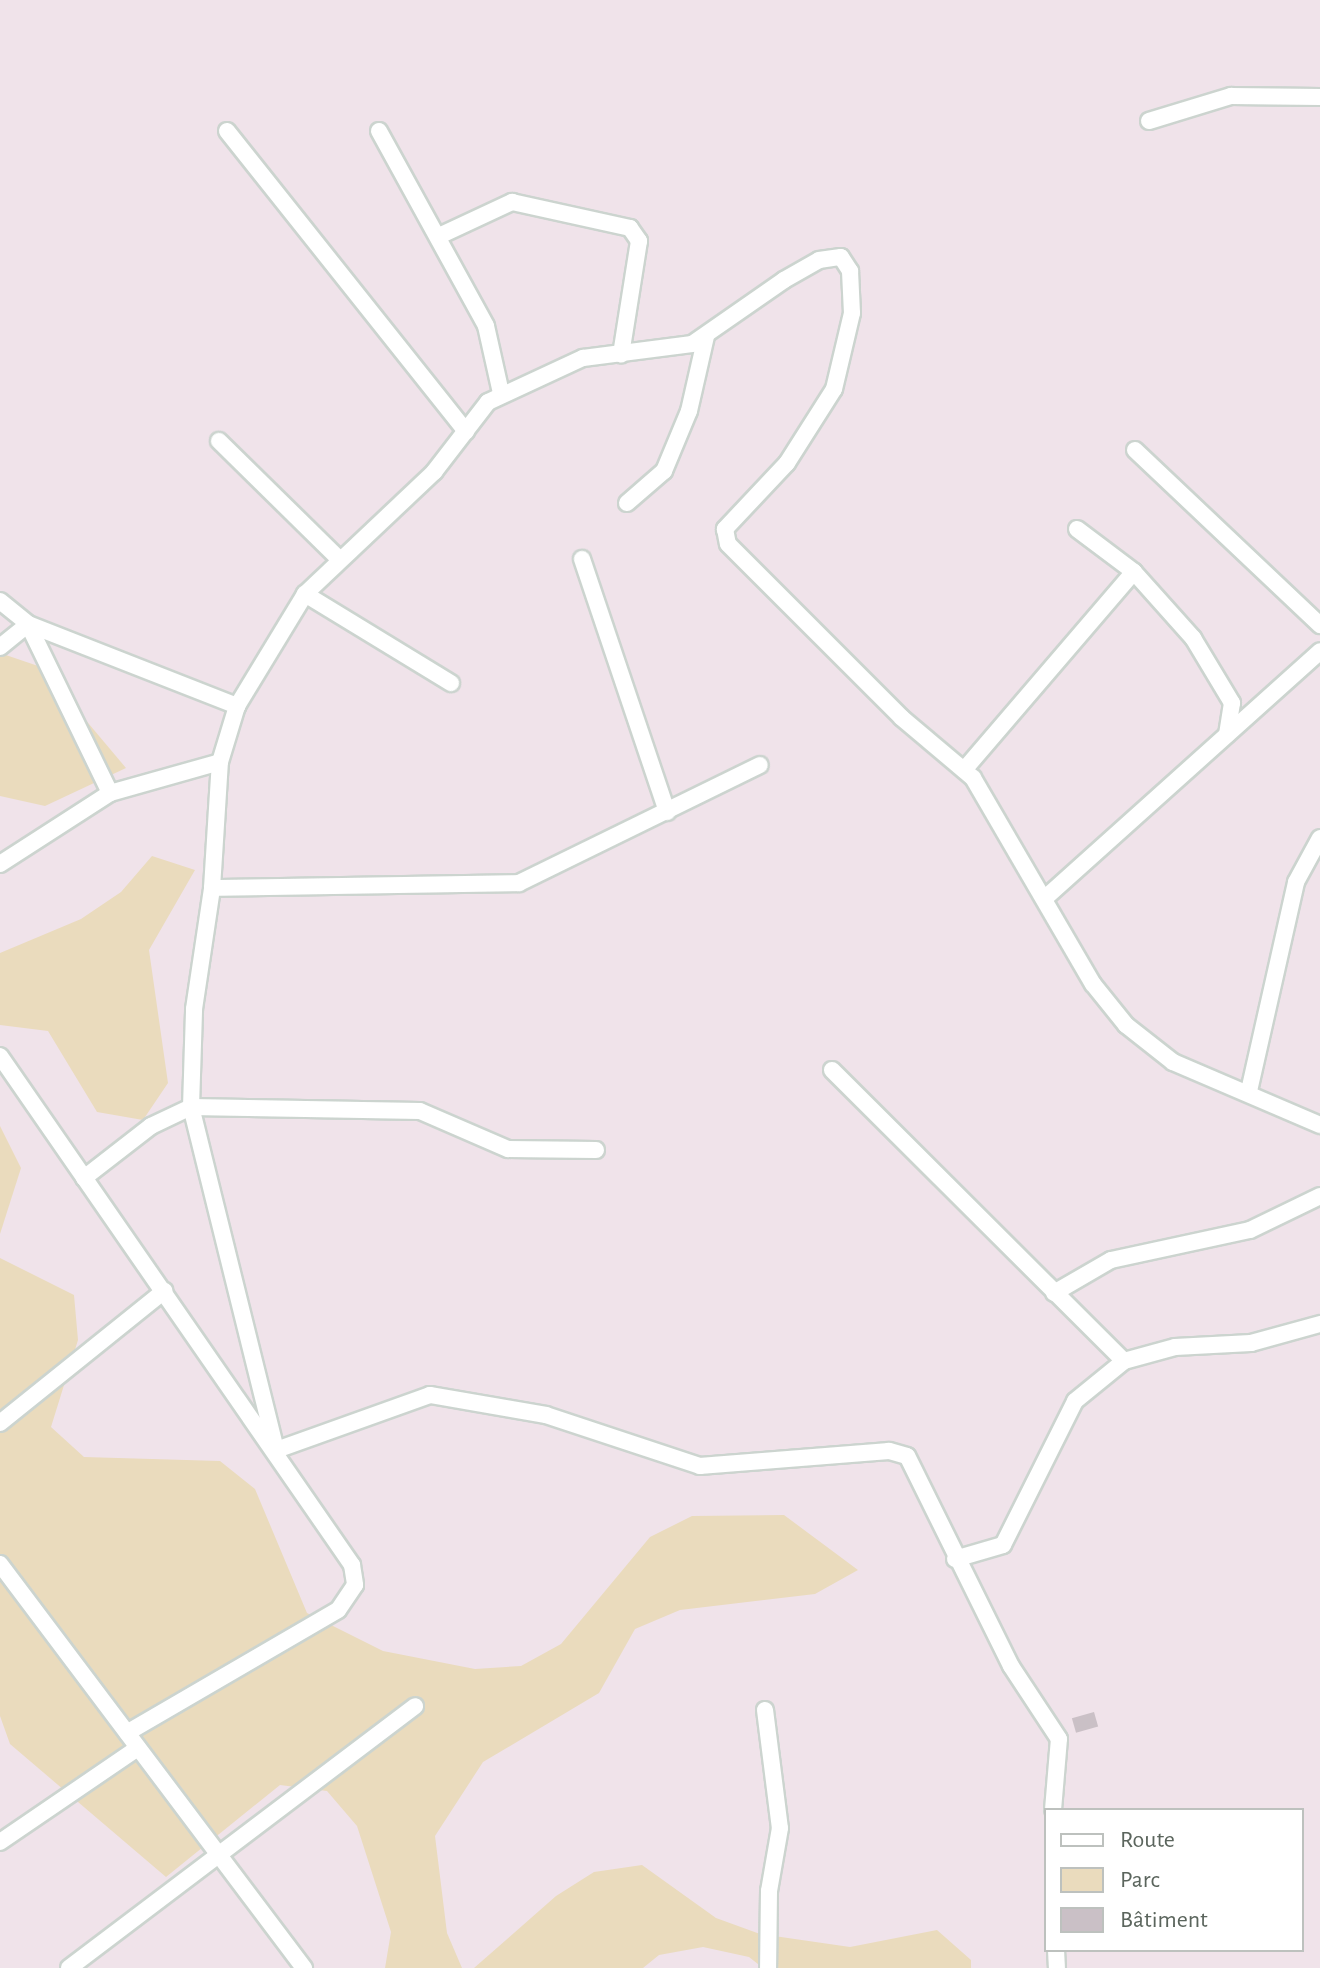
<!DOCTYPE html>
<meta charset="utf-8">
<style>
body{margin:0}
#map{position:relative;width:1320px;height:1968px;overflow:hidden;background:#f0e3ea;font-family:"Alegreya Sans",sans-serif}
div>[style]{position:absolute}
.green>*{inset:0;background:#eadbbd}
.building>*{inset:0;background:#cac0c6;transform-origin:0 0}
.roads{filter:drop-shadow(2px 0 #ccd4cf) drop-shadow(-2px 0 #ccd4cf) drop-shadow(0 2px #ccd4cf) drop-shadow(0 -2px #ccd4cf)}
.street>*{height:16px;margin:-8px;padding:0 8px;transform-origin:8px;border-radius:8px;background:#fff}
span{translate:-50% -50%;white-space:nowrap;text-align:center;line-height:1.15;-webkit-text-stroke:6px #fff;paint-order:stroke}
.legend{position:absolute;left:1044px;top:1808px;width:260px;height:144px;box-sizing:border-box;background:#fff;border:2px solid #bdc1be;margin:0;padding:10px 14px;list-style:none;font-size:24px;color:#5b655d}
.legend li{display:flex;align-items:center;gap:16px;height:40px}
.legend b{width:40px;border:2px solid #bdc1be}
</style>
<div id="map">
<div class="green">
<i style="clip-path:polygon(0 653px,41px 667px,126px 768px,45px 806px,0 796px)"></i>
<i style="clip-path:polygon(152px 856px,195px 870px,149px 950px,168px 1083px,143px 1120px,97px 1112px,48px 1031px,0 1025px,0 953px,81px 919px,121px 892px)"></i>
<i style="clip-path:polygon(0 1126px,21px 1168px,0 1234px)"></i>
<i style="clip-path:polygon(0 1258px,74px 1295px,78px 1340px,51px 1427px,84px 1457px,220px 1461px,255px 1489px,307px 1613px,383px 1651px,475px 1669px,521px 1666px,561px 1644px,650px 1537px,692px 1516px,784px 1515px,858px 1570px,815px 1594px,680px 1610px,635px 1629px,599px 1693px,483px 1762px,435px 1836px,447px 1933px,462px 1968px,385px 1968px,391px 1932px,357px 1826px,327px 1791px,280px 1785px,166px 1877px,10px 1744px,0 1716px)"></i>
<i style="clip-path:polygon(642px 1865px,716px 1918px,760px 1934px,850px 1947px,937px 1930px,971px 1960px,971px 1968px,763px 1968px,749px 1957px,703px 1947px,659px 1955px,643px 1968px,474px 1968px,556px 1896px,594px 1872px)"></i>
</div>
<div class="building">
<i style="left:1094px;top:1712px;width:15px;height:23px;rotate:74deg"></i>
</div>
<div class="roads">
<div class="street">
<i style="left:1149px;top:121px;width:86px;rotate:-17deg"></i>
<i style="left:1231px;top:96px;width:89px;rotate:0.6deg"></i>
<i style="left:227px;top:131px;width:384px;rotate:51.5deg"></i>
<i style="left:379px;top:131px;width:222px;rotate:61.2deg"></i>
<i style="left:486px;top:326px;width:69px;rotate:77.4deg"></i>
<i style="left:439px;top:236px;width:81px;rotate:-25deg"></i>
<i style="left:512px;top:202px;width:121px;rotate:12.4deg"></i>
<i style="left:630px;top:228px;width:16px;rotate:55deg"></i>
<i style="left:639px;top:241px;width:115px;rotate:99deg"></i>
<i style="left:219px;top:441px;width:165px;rotate:44.5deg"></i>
<i style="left:1135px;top:450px;width:255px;rotate:43.4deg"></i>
<i style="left:627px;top:503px;width:49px;rotate:-40.9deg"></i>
<i style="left:664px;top:471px;width:65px;rotate:-67.4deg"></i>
<i style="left:689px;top:411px;width:77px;rotate:-77.2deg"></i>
<i style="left:1077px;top:529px;width:71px;rotate:37deg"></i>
<i style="left:1134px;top:572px;width:89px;rotate:48.2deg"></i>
<i style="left:1193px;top:638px;width:76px;rotate:59deg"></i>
<i style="left:1232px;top:703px;width:32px;rotate:99deg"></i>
<i style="left:582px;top:559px;width:267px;rotate:71.4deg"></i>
<i style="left:305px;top:594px;width:171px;rotate:31.4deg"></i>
<i style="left:0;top:601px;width:36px;rotate:39deg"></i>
<i style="left:28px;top:624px;width:225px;rotate:21.4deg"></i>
<i style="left:0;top:647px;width:36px;rotate:-39deg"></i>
<i style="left:28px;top:624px;width:188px;rotate:64.1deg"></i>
<i style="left:964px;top:770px;width:261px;rotate:-49.4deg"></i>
<i style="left:0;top:864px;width:131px;rotate:-32.8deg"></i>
<i style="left:110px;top:793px;width:114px;rotate:-15.7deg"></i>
<i style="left:212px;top:888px;width:307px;rotate:-0.9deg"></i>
<i style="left:519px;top:883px;width:268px;rotate:-26.1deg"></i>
<i style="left:1044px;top:899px;width:371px;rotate:-41.9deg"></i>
<i style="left:0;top:1056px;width:619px;rotate:55.33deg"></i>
<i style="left:352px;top:1565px;width:20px;rotate:81deg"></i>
<i style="left:355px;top:1585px;width:30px;rotate:124deg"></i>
<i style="left:338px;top:1610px;width:244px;rotate:149.8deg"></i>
<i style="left:832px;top:1070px;width:412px;rotate:44.9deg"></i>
<i style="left:1249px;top:1091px;width:214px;rotate:-77.3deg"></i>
<i style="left:1296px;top:882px;width:50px;rotate:-61.4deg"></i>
<i style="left:84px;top:1178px;width:85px;rotate:-37.8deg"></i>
<i style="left:151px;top:1126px;width:44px;rotate:-25.4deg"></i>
<i style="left:191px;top:1107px;width:229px;rotate:1deg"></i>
<i style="left:420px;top:1111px;width:96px;rotate:23.4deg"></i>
<i style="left:508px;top:1149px;width:88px;rotate:0.7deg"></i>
<i style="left:1054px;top:1293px;width:66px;rotate:-30.1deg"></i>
<i style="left:1111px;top:1260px;width:142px;rotate:-12.2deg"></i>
<i style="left:1250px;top:1230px;width:78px;rotate:-25.9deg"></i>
<i style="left:0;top:1423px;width:211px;rotate:-38.8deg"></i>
<i style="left:955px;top:1559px;width:50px;rotate:-16.3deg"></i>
<i style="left:1003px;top:1545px;width:161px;rotate:-63.4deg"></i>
<i style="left:1075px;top:1401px;width:63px;rotate:-39.2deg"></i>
<i style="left:1124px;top:1361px;width:53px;rotate:-15.4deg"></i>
<i style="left:1175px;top:1347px;width:76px;rotate:-3deg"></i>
<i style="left:1251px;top:1343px;width:72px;rotate:-15.4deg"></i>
<i style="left:0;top:1564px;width:506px;rotate:53.04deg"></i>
<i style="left:765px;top:1710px;width:119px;rotate:82.8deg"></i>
<i style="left:780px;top:1828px;width:64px;rotate:99.9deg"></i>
<i style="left:769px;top:1891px;width:77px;rotate:90.7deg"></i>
<i style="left:1053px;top:1810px;width:71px;rotate:-85.2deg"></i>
<i style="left:1059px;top:1739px;width:87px;rotate:-123.3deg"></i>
<i style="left:1011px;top:1666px;width:234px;rotate:-116.3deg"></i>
<i style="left:907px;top:1456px;width:19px;rotate:-164deg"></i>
<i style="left:889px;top:1451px;width:190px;rotate:175.5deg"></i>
<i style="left:700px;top:1466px;width:162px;rotate:-161.7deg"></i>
<i style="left:546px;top:1415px;width:118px;rotate:-170.2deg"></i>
<i style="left:430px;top:1395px;width:164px;rotate:160.3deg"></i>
<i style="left:276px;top:1450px;width:353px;rotate:-103.9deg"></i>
<i style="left:191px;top:1107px;width:98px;rotate:-88.2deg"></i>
<i style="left:194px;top:1009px;width:122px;rotate:-81.5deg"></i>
<i style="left:212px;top:888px;width:126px;rotate:-86.4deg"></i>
<i style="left:220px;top:762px;width:59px;rotate:-73.1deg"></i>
<i style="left:237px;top:706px;width:131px;rotate:-58.7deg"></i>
<i style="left:305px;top:594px;width:178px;rotate:-43.4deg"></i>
<i style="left:434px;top:472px;width:88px;rotate:-52.4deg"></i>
<i style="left:488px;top:402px;width:105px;rotate:-24.9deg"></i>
<i style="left:583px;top:358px;width:110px;rotate:-7.3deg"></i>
<i style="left:692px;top:344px;width:112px;rotate:-34.8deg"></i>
<i style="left:784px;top:280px;width:40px;rotate:-29.7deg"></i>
<i style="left:819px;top:260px;width:22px;rotate:-8deg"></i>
<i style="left:841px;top:257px;width:17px;rotate:57deg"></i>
<i style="left:850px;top:271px;width:42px;rotate:87.3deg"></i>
<i style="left:852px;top:313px;width:78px;rotate:103.3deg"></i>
<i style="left:834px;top:389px;width:88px;rotate:122.4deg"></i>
<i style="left:787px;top:463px;width:91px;rotate:133.2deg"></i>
<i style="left:725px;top:529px;width:15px;rotate:79deg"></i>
<i style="left:728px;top:544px;width:246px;rotate:45deg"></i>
<i style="left:902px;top:718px;width:93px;rotate:40.2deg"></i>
<i style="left:973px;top:778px;width:238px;rotate:59.8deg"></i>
<i style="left:1093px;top:984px;width:53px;rotate:51.2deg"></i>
<i style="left:1126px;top:1025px;width:60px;rotate:38.2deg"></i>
<i style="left:1173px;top:1062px;width:160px;rotate:23.2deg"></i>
<i style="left:0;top:1842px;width:167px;rotate:-34.3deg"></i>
<i style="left:1056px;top:1950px;width:18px;rotate:87deg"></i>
<i style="left:69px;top:1968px;width:434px;rotate:-37.1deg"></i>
</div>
</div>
<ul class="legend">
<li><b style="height:10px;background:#fff"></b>Route</li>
<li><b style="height:22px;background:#eadbbd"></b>Parc</li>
<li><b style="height:22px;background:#cac0c6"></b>Bâtiment</li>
</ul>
</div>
